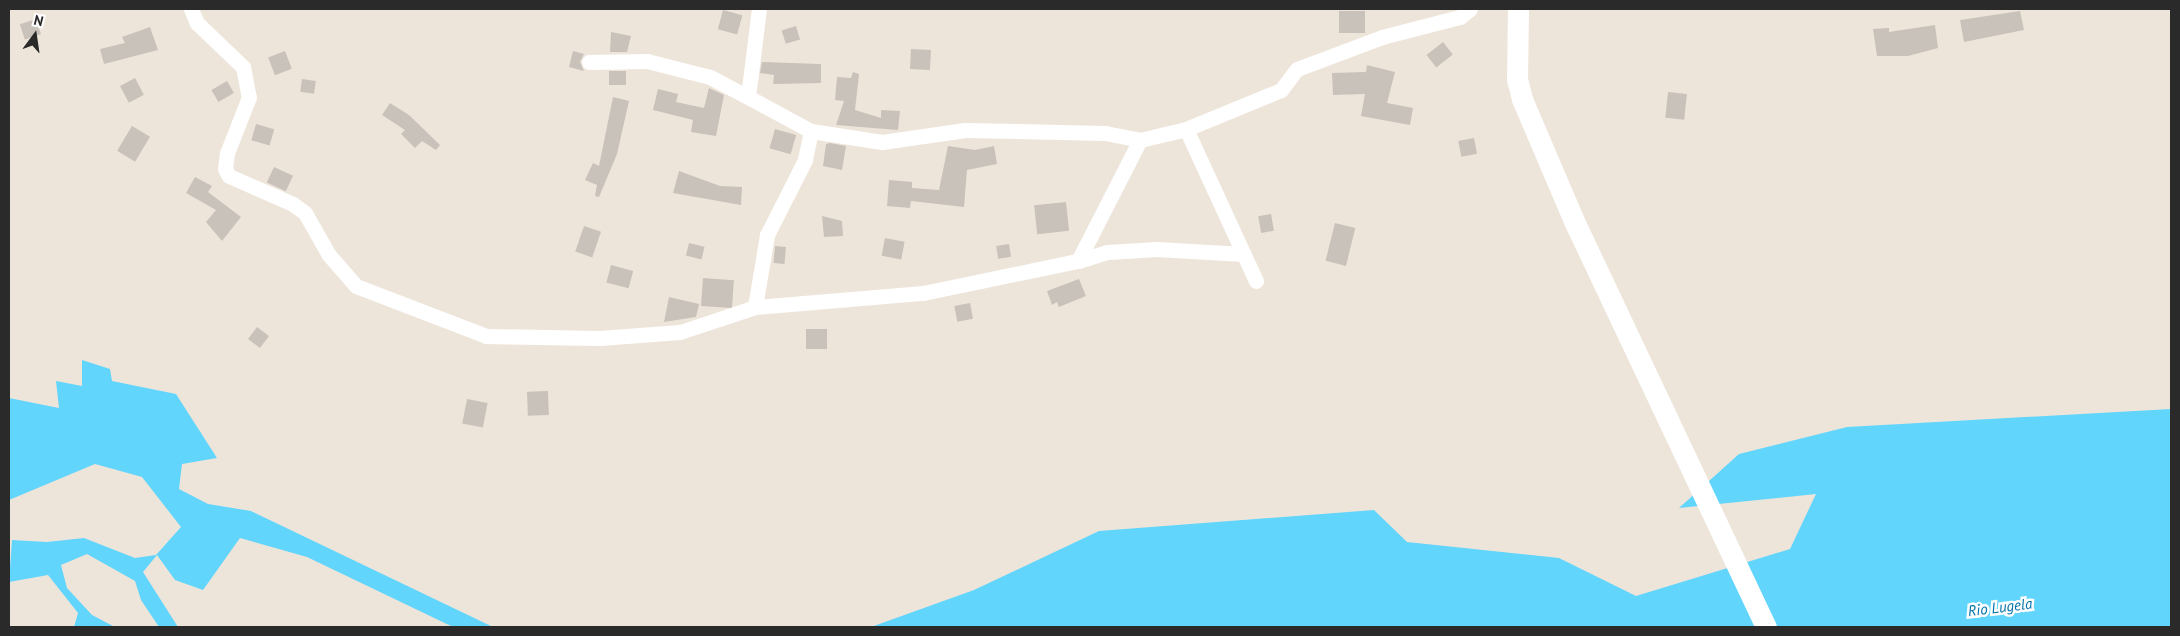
<!DOCTYPE html>
<style>
body{margin:0}
#map{position:relative;width:2180px;height:636px;overflow:hidden;background:#eee5da;font-family:"PT Sans",sans-serif}
div>[style]{position:absolute}
.water>*{inset:0;background:#61d5fc}
.building>*{inset:0;background:#c9c2ba;transform-origin:0 0}
.street>*{height:15px;margin:-7.5px;padding:0 7.5px;transform-origin:7.5px;border-radius:7.5px;background:#fff}
.secondary>*{height:21px;margin:-10.5px;padding:0 10.5px;transform-origin:10.5px;border-radius:10.5px;background:#fff}
span{translate:-50% -50%;white-space:nowrap;text-align:center;line-height:1.15;-webkit-text-stroke:5px #fff;paint-order:stroke}
.water-label{font-size:15px;color:#0071a8;font-style:italic}
.frame{position:absolute;inset:0;border:10px solid #2a2a2a;pointer-events:none}
.north{position:absolute;left:10px;top:10px;width:50px;height:50px;-webkit-text-stroke:4px #fff;paint-order:stroke;rotate:14deg;font-size:14px;font-weight:700;line-height:20px;text-align:center;color:#2a2a2a}
.north::after{content:'';display:block;margin:auto;width:18px;height:22px;background:#2a2a2a;clip-path:polygon(50% 0,100% 100%,50% 72%,0 100%)}
</style>
<div id="map">
<div class="water">
<i style="clip-path:polygon(82px 360px,110px 369px,112px 381px,176px 394px,217px 458px,182px 464px,179px 489px,208px 504px,251px 511px,493px 627px,453px 627px,307px 557px,240px 538px,203px 590px,175px 580px,157px 555px,143px 572px,178px 627px,159px 627px,141px 600px,135px 581px,87px 554px,61px 565px,67px 588px,92px 615px,115px 627px,74px 627px,78px 613px,48px 575px,9px 582px,12px 540px,47px 542px,84px 538px,135px 558px,156px 555px,181px 527px,142px 477px,95px 464px,9px 500px,9px 398px,59px 408px,56px 381px,82px 386px)"></i>
<i style="clip-path:polygon(2171px 409px,2171px 627px,871px 627px,974px 590px,1099px 531px,1374px 510px,1407px 542px,1559px 558px,1636px 596px,1790px 549px,1816px 494px,1679px 508px,1739px 454px,1847px 427px)"></i>
</div>
<div class="building">
<i style="left:723px;top:10px;width:20px;height:20px;rotate:15deg"></i>
<i style="left:1339px;top:11px;width:26px;height:22px"></i>
<i style="clip-path:polygon(2020px 11px,2024px 30px,1964px 42px,1960px 20px)"></i>
<i style="left:36px;top:19px;width:16px;height:17px;rotate:72deg"></i>
<i style="clip-path:polygon(1935px 25px,1938px 48px,1908px 56px,1877px 56px,1873px 29px,1889px 28px,1889px 32px)"></i>
<i style="left:796px;top:26px;width:14px;height:15px;rotate:73deg"></i>
<i style="clip-path:polygon(150px 27px,158px 50px,104px 64px,100px 49px,125px 43px,122px 37px)"></i>
<i style="clip-path:polygon(611px 32px,631px 36px,627px 52px,610px 52px)"></i>
<i style="left:1443px;top:42px;width:16px;height:21px;rotate:52deg"></i>
<i style="left:911px;top:49px;width:20px;height:20px;rotate:3deg"></i>
<i style="left:285px;top:51px;width:19px;height:18px;rotate:69deg"></i>
<i style="clip-path:polygon(573px 51px,584px 54px,580px 62px,584px 71px,569px 67px)"></i>
<i style="clip-path:polygon(762px 62px,821px 64px,821px 83px,773px 84px,774px 75px,760px 73px)"></i>
<i style="clip-path:polygon(1367px 65px,1395px 72px,1387px 103px,1413px 108px,1410px 125px,1361px 116px,1365px 94px,1333px 95px,1332px 73px,1366px 72px)"></i>
<i style="left:609px;top:71px;width:17px;height:14px"></i>
<i style="clip-path:polygon(853px 72px,859px 74px,855px 110px,881px 118px,881px 110px,900px 111px,898px 130px,836px 125px,844px 101px,835px 100px,837px 77px,851px 78px)"></i>
<i style="left:135px;top:78px;width:19px;height:17px;rotate:62deg"></i>
<i style="left:302px;top:79px;width:14px;height:13px;rotate:8deg"></i>
<i style="left:227px;top:81px;width:14px;height:18px;rotate:60deg"></i>
<i style="clip-path:polygon(709px 88px,724px 95px,716px 136px,691px 132px,693px 120px,653px 110px,658px 89px,678px 94px,676px 102px,704px 108px)"></i>
<i style="left:1668px;top:92px;width:19px;height:26px;rotate:6deg"></i>
<i style="clip-path:polygon(613px 97px,629px 101px,617px 154px,599px 197px,595px 196px,597px 185px,585px 180px,593px 163px,599px 166px)"></i>
<i style="clip-path:polygon(390px 103px,409px 115px,440px 145px,436px 150px,422px 141px,415px 148px,401px 134px,405px 130px,382px 115px)"></i>
<i style="left:256px;top:124px;width:19px;height:17px;rotate:16deg"></i>
<i style="left:132px;top:126px;width:21px;height:29px;rotate:31deg"></i>
<i style="left:775px;top:129px;width:22px;height:20px;rotate:16deg"></i>
<i style="left:1474px;top:138px;width:16px;height:16px;rotate:79deg"></i>
<i style="clip-path:polygon(830px 143px,846px 146px,842px 170px,823px 166px,826px 144px)"></i>
<i style="clip-path:polygon(948px 146px,975px 150px,994px 146px,997px 164px,967px 170px,964px 207px,911px 201px,910px 208px,887px 206px,889px 180px,912px 182px,912px 188px,939px 190px)"></i>
<i style="left:274px;top:167px;width:21px;height:17px;rotate:25deg"></i>
<i style="clip-path:polygon(679px 171px,720px 186px,742px 187px,741px 205px,673px 193px)"></i>
<i style="clip-path:polygon(195px 177px,212px 186px,208px 192px,241px 217px,222px 241px,206px 222px,216px 210px,186px 193px)"></i>
<i style="left:1066px;top:202px;width:29px;height:32px;rotate:84deg"></i>
<i style="left:1271px;top:214px;width:17px;height:13px;rotate:80deg"></i>
<i style="clip-path:polygon(822px 216px,842px 221px,843px 236px,824px 237px)"></i>
<i style="left:1335px;top:223px;width:21px;height:39px;rotate:14deg"></i>
<i style="left:584px;top:226px;width:18px;height:27px;rotate:19deg"></i>
<i style="left:885px;top:238px;width:20px;height:18px;rotate:11deg"></i>
<i style="left:689px;top:243px;width:16px;height:13px;rotate:14deg"></i>
<i style="left:1009px;top:244px;width:13px;height:13px;rotate:81deg"></i>
<i style="left:775px;top:246px;width:11px;height:17px;rotate:5deg"></i>
<i style="left:611px;top:265px;width:23px;height:18px;rotate:15deg"></i>
<i style="left:703px;top:278px;width:31px;height:28px;rotate:4deg"></i>
<i style="clip-path:polygon(1079px 279px,1086px 296px,1059px 307px,1057px 302px,1052px 305px,1047px 291px)"></i>
<i style="clip-path:polygon(669px 297px,699px 304px,696px 317px,664px 322px)"></i>
<i style="left:970px;top:303px;width:16px;height:16px;rotate:79deg"></i>
<i style="left:257px;top:327px;width:15px;height:15px;rotate:37deg"></i>
<i style="left:806px;top:329px;width:21px;height:20px"></i>
<i style="left:548px;top:391px;width:24px;height:21px;rotate:88deg"></i>
<i style="left:467px;top:399px;width:21px;height:25px;rotate:11deg"></i>
</div>
<div class="street">
<i style="left:191px;top:9px;width:15px;rotate:67deg"></i>
<i style="left:197px;top:23px;width:64px;rotate:43.7deg"></i>
<i style="left:243px;top:67px;width:31px;rotate:79deg"></i>
<i style="left:249px;top:97px;width:60px;rotate:111.4deg"></i>
<i style="left:227px;top:153px;width:16px;rotate:97deg"></i>
<i style="left:225px;top:169px;width:8px;rotate:60deg"></i>
<i style="left:229px;top:176px;width:70px;rotate:23.6deg"></i>
<i style="left:293px;top:204px;width:15px;rotate:37deg"></i>
<i style="left:305px;top:213px;width:48px;rotate:60.3deg"></i>
<i style="left:329px;top:255px;width:41px;rotate:48.9deg"></i>
<i style="left:356px;top:286px;width:139px;rotate:21deg"></i>
<i style="left:486px;top:336px;width:114px;rotate:1deg"></i>
<i style="left:600px;top:338px;width:80px;rotate:-4.3deg"></i>
<i style="left:680px;top:332px;width:79px;rotate:-18.4deg"></i>
<i style="left:589px;top:62px;width:58px;rotate:-1deg"></i>
<i style="left:647px;top:61px;width:65px;rotate:14.3deg"></i>
<i style="left:710px;top:77px;width:43px;rotate:27.8deg"></i>
<i style="left:748px;top:97px;width:89px;rotate:-82.9deg"></i>
<i style="left:748px;top:97px;width:72px;rotate:28.4deg"></i>
<i style="left:811px;top:131px;width:72px;rotate:8.8deg"></i>
<i style="left:882px;top:142px;width:84px;rotate:-8.2deg"></i>
<i style="left:965px;top:130px;width:140px;rotate:1.2deg"></i>
<i style="left:1105px;top:133px;width:36px;rotate:11deg"></i>
<i style="left:811px;top:131px;width:30px;rotate:102deg"></i>
<i style="left:805px;top:160px;width:84px;rotate:116.9deg"></i>
<i style="left:767px;top:235px;width:73px;rotate:99.5deg"></i>
<i style="left:755px;top:307px;width:169px;rotate:-4.8deg"></i>
<i style="left:923px;top:293px;width:158px;rotate:-11.7deg"></i>
<i style="left:1078px;top:261px;width:136px;rotate:-62.9deg"></i>
<i style="left:1140px;top:140px;width:47px;rotate:-13.4deg"></i>
<i style="left:1078px;top:261px;width:31px;rotate:-17deg"></i>
<i style="left:1108px;top:252px;width:48px;rotate:-3.6deg"></i>
<i style="left:1156px;top:249px;width:88px;rotate:3.3deg"></i>
<i style="left:1256px;top:281px;width:167px;rotate:-114.7deg"></i>
<i style="left:1186px;top:129px;width:103px;rotate:-22.3deg"></i>
<i style="left:1281px;top:90px;width:26px;rotate:-53deg"></i>
<i style="left:1297px;top:69px;width:91px;rotate:-20.6deg"></i>
<i style="left:1382px;top:37px;width:81px;rotate:-14.4deg"></i>
<i style="left:1460px;top:17px;width:13px;rotate:-39deg"></i>
</div>
<div class="secondary">
<i style="left:1518px;top:9px;width:70px;rotate:90.8deg"></i>
<i style="left:1517px;top:79px;width:21px;rotate:76deg"></i>
<i style="left:1522px;top:99px;width:135px;rotate:66.9deg"></i>
<i style="left:1575px;top:223px;width:447px;rotate:64.7deg"></i>
</div>
<div class="water-label">
<span style="left:2000px;top:607px;rotate:-7deg">Rio Lugela</span>
</div>
<div class="frame"></div>
<div class="north">N</div>
</div>
